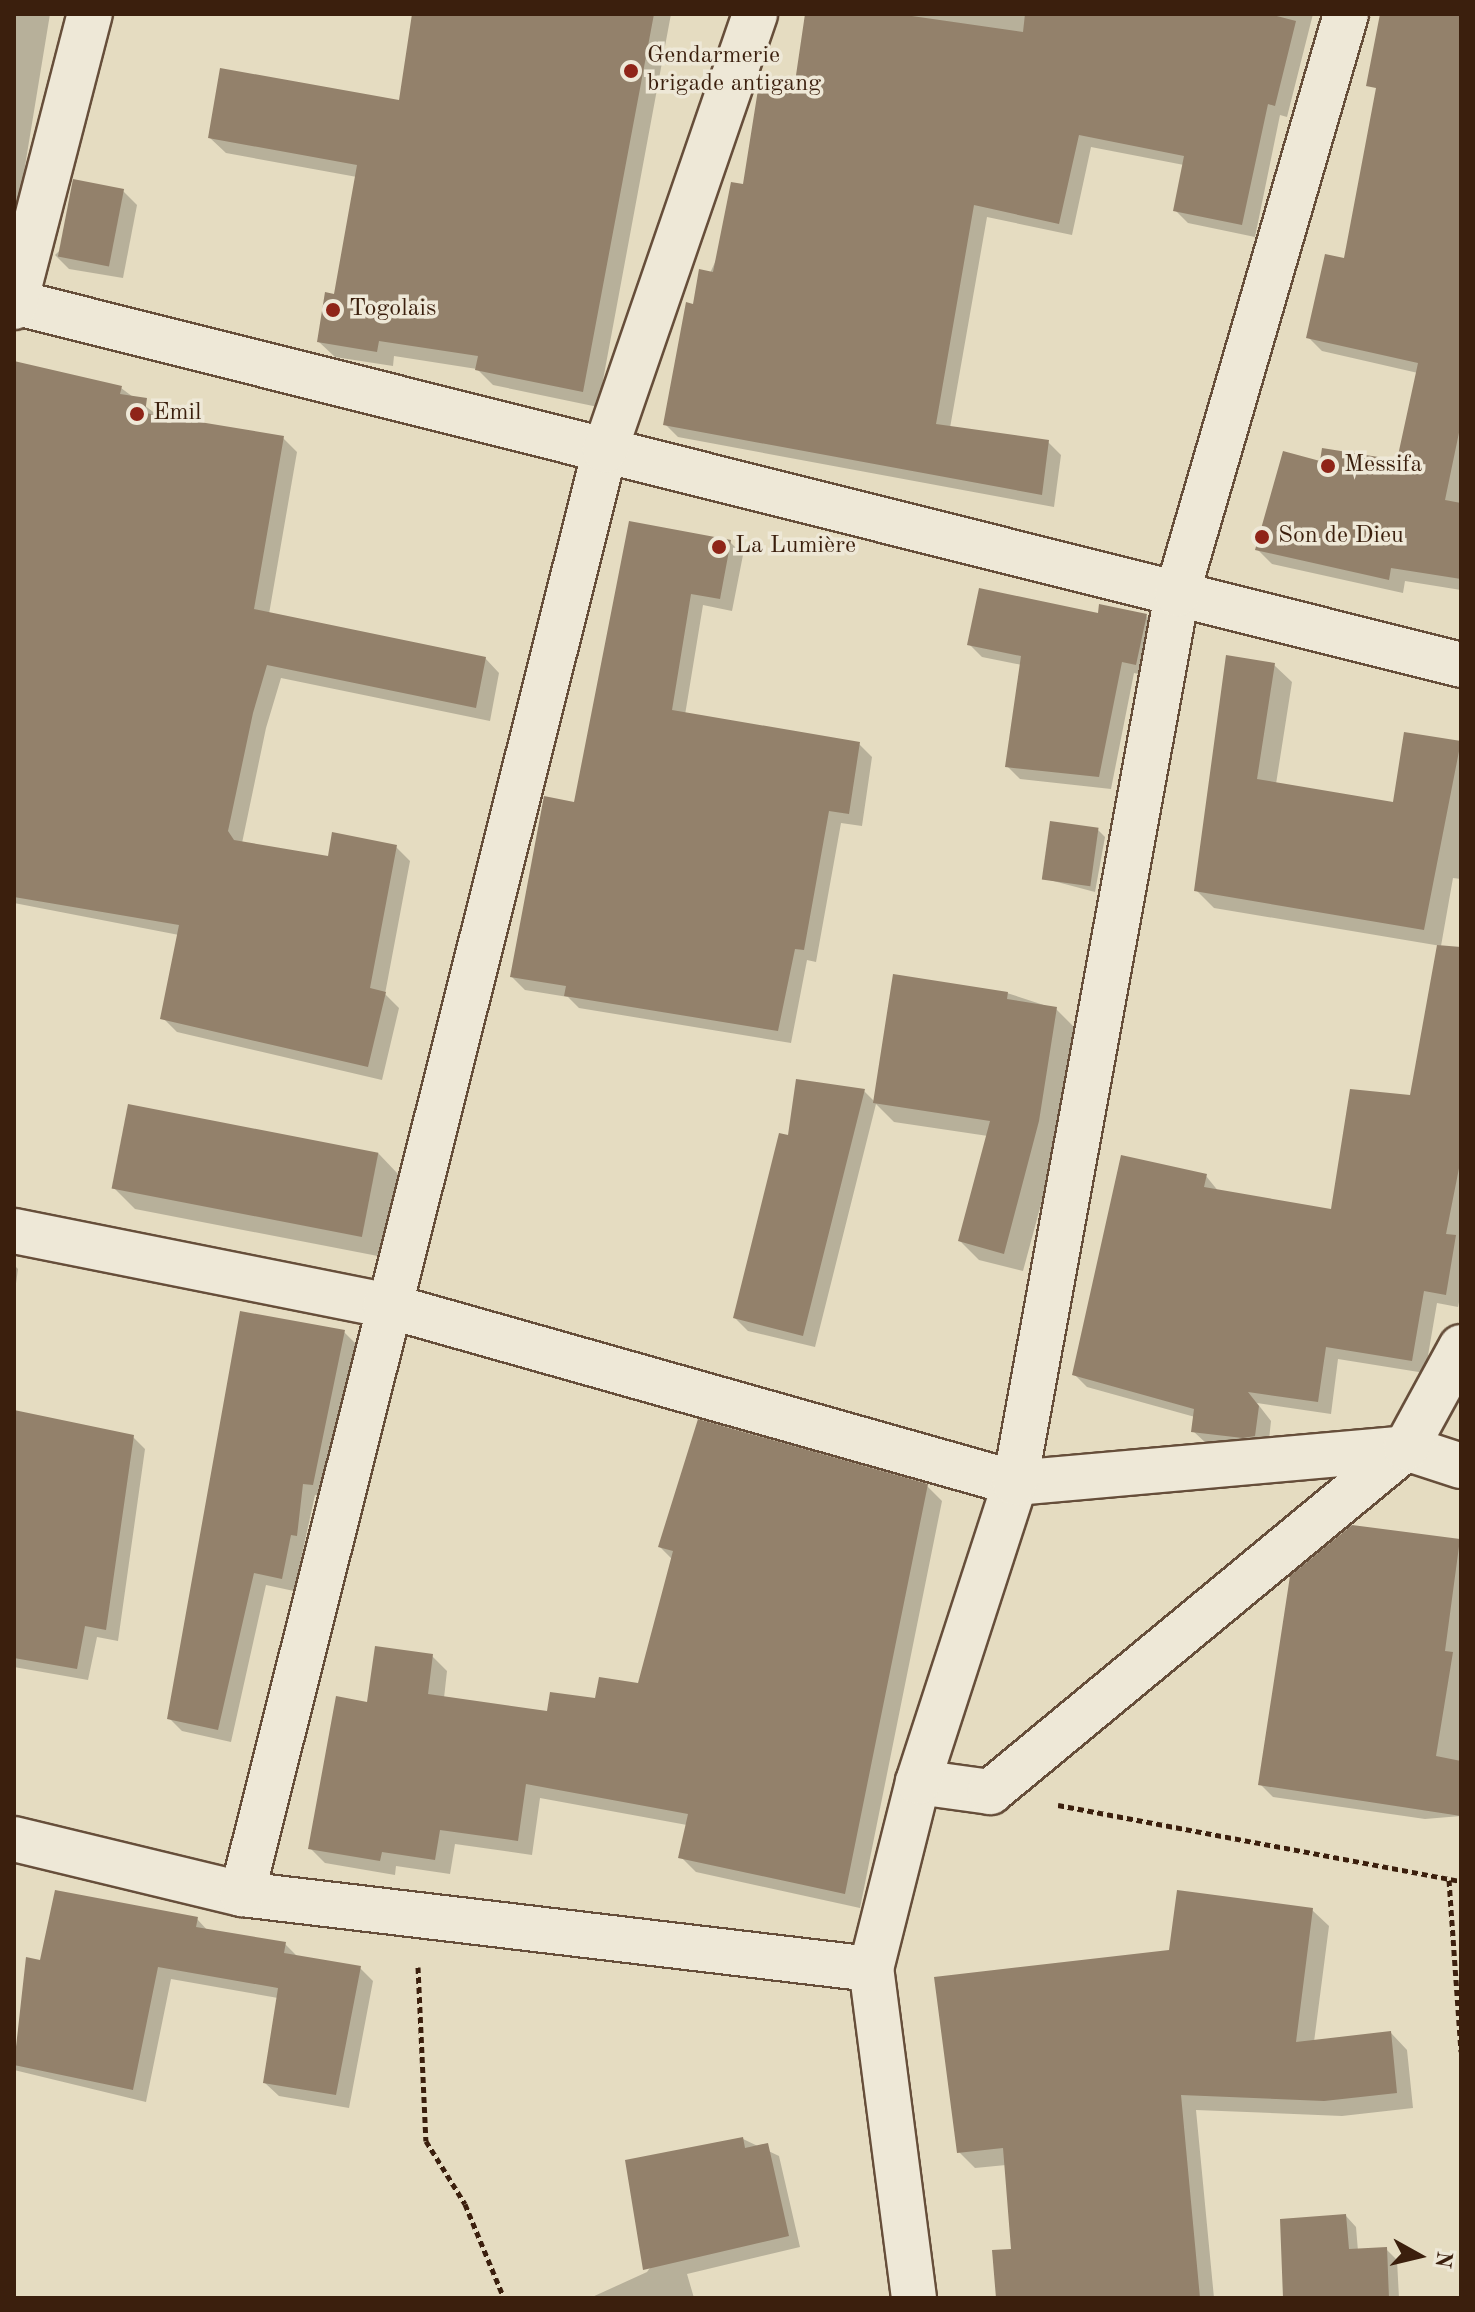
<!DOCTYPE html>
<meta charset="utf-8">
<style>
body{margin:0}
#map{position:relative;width:1475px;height:2312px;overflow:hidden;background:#e5dcc1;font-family:"Old Standard TT",serif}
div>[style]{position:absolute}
.shadow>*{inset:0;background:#0003}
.building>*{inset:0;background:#93816b;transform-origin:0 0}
.path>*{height:5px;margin-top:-2.5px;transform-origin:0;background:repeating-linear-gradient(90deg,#3b1f0d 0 6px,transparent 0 10px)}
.roads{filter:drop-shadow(2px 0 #664e3a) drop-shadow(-2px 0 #664e3a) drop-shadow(0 2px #664e3a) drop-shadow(0 -2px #664e3a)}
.street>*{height:44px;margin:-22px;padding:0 22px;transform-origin:22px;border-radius:22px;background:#eee8d7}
.dots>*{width:22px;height:22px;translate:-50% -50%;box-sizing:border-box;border:4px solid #eee8d7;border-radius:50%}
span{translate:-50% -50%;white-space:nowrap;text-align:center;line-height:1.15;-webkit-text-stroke:7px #eee8d7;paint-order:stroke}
.poi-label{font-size:24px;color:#3b1f0d}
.left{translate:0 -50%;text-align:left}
.frame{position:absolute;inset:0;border:16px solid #3b1f0d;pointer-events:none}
.north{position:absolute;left:1379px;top:2216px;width:80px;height:80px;-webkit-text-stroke:6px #eee8d7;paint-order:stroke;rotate:98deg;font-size:22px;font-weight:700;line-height:32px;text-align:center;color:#3b1f0d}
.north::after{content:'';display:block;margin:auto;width:28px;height:36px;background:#3b1f0d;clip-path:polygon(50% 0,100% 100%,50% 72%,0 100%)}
</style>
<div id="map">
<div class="shadow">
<i style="clip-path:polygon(14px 14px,50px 14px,24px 172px,35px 183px,14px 262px)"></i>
<i style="clip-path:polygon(414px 14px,671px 14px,598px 407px,493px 385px,477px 369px,394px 356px,393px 366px,335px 357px,319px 342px,336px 296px,357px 177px,226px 153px,210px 138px,400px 102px)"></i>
<i style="clip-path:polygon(807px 14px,1313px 14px,1287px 117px,1280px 115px,1255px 237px,1188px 223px,1175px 210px,1184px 165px,1091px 147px,1072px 235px,987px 217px,950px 428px,1048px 442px,1061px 455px,1054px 507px,678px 437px,665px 424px,695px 306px,796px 85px)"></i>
<i style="clip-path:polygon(1401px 14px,1461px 14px,1461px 590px,1405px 581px,1403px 593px,1272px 564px,1258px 550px,1321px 463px,1399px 462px,1418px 373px,1322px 351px,1308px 337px,1345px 260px)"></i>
<i style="clip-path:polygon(123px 191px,137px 205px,123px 278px,69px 269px,55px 255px)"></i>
<i style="clip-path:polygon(14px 364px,121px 388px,160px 417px,283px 438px,297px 452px,269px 614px,485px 658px,499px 673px,490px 721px,281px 678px,266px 728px,242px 843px,329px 859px,396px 847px,410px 861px,385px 994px,399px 1008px,382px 1080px,177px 1032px,163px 1018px,179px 935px,14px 903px)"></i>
<i style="clip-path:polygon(631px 523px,730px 542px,743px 555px,732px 611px,703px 605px,685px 715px,859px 744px,872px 757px,862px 826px,841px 823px,816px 962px,807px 960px,791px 1043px,579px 1008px,568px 997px,525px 990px,512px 977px,575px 804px)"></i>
<i style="clip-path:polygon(1099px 615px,1146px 616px,1159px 628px,1148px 676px,1134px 673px,1111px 789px,1020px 779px,1007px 766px,1022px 665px,982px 657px,970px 645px)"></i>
<i style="clip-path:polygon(1274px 665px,1292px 682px,1276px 784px,1395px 804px,1406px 734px,1461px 742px,1461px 879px,1453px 878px,1441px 946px,1214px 908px,1196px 890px)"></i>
<i style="clip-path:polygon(1098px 830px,1105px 837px,1095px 892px,1042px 878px)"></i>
<i style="clip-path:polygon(1461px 975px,1461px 1292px,1458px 1307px,1437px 1303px,1425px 1373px,1338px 1359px,1331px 1414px,1257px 1403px,1271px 1421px,1268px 1449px,1207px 1444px,1193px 1431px,1195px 1417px,1087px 1387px,1074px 1374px,1206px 1176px,1219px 1192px,1333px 1212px,1412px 1097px)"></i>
<i style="clip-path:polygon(1007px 993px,1056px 1009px,1075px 1028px,1058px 1141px,1023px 1271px,979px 1260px,960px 1241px,988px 1136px,894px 1122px,876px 1104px,815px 1347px,748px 1331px,735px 1318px,790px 1137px,864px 1091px,875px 1102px)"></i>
<i style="clip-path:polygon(378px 1153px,398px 1174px,383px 1257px,135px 1209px,114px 1188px)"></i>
<i style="clip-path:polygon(14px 1265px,18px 1269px,14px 1298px)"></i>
<i style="clip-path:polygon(344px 1332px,357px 1345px,325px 1497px,315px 1495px,294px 1591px,266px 1585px,231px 1742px,182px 1731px,169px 1718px)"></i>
<i style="clip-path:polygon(14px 1412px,133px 1437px,145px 1449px,118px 1641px,97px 1637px,88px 1680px,14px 1667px)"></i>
<i style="clip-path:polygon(927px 1486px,942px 1501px,860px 1908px,696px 1872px,681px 1857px,687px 1825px,540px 1798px,532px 1855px,455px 1844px,450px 1874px,396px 1866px,395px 1875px,325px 1863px,310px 1848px,369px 1704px,432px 1656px,447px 1671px,444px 1698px,549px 1713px,597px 1700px,639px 1685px,673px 1560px,660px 1547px)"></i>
<i style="clip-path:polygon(1410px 1535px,1461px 1541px,1461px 1816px,1425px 1819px,1273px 1797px,1260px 1784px)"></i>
<i style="clip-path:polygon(1312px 1910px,1329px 1926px,1314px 2042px,1391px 2033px,1407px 2050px,1413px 2108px,1342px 2116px,1196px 2110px,1214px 2298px,998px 2298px,1013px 2251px,1006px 2165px,975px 2168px,959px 2152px,1170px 1952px)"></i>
<i style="clip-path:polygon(197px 1919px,209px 1932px,285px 1944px,299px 1958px,360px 1968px,373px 1981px,349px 2108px,279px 2096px,265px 2083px,278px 1998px,171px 1979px,146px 2102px,14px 2070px,27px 1959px,42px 1962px)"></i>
<i style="clip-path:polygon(743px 2139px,779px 2156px,800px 2247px,687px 2274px,694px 2298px,590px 2298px,647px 2272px)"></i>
<i style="clip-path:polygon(1346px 2216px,1356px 2227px,1358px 2251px,1386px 2249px,1397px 2260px,1399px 2298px,1285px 2298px)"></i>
</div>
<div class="building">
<i style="clip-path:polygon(412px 14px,654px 14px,583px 392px,475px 370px,478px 356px,379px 341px,377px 352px,317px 342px,325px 292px,334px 294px,357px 165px,208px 138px,220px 68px,399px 100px)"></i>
<i style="clip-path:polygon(805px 14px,898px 14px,1023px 32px,1025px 14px,1269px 14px,1296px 21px,1275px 106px,1268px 104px,1242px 225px,1173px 211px,1184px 156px,1079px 135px,1059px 224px,974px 205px,936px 424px,1049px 440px,1042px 495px,663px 425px,686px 302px,693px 304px,699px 269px,713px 272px,731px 182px,743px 184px,760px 77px,795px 82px)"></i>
<i style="clip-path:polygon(1380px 14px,1461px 14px,1461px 423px,1445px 500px,1461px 503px,1461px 579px,1391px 568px,1389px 580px,1255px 550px,1283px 451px,1320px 461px,1322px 448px,1397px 460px,1418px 363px,1306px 338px,1325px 254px,1344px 258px,1376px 88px,1366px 86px)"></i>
<i style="left:73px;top:179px;width:52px;height:79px;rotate:11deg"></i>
<i style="clip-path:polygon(14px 361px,122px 386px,120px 394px,147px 398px,145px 413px,284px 436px,254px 609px,486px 657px,476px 708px,267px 665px,253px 713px,228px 831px,234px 840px,328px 856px,332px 832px,397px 845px,370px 988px,386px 992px,368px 1067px,160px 1019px,179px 925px,14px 897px)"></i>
<i style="clip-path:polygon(629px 521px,731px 540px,720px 599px,691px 594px,672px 710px,860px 742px,849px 814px,829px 811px,804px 950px,795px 949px,778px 1031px,564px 996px,566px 986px,510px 977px,544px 796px,574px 802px)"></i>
<i style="clip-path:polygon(979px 588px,1098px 613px,1099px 604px,1147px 614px,1136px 665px,1122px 662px,1099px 777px,1005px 767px,1021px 656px,967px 645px)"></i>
<i style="clip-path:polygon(1226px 655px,1275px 663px,1257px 779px,1393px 802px,1404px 732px,1461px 741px,1424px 930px,1194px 891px)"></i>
<i style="left:1050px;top:821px;width:49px;height:59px;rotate:8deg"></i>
<i style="clip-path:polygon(1437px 945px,1461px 947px,1461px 1158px,1446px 1234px,1456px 1235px,1446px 1295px,1424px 1291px,1412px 1361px,1326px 1347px,1318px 1402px,1248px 1392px,1259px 1406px,1255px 1436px,1243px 1438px,1191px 1432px,1194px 1409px,1072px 1375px,1121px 1155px,1207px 1174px,1204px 1187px,1331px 1209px,1350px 1089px,1410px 1095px)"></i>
<i style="clip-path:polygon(893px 974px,1008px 992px,1007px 999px,1057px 1007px,1039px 1121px,1004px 1254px,958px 1241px,990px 1121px,873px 1103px)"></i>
<i style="clip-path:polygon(796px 1079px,865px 1089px,803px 1336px,733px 1318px,779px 1133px,788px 1135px)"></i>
<i style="left:128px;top:1104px;width:255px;height:86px;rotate:11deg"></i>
<i style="clip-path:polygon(240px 1311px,345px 1330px,313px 1485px,303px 1484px,297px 1536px,291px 1535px,282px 1579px,254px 1573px,218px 1730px,167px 1719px)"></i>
<i style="clip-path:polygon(14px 1410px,134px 1435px,106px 1630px,85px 1626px,77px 1669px,14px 1658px)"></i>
<i style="clip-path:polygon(698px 1419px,928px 1484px,845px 1894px,678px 1858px,688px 1814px,526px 1784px,518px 1841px,440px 1830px,435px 1860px,382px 1852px,380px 1861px,308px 1849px,336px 1696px,367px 1702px,375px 1646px,433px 1654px,428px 1694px,547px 1711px,550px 1692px,595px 1698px,599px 1677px,638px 1683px,673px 1551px,658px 1547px)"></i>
<i style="clip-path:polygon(1352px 1525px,1460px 1539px,1445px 1651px,1453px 1652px,1436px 1756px,1461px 1761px,1461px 1816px,1258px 1785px,1290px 1576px)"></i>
<i style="clip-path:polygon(55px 1890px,198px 1917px,196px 1927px,286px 1942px,284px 1953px,361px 1966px,336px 2095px,263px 2083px,278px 1988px,158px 1967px,133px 2090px,14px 2065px,26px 1957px,40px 1960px)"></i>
<i style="clip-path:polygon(1177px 1890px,1313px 1908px,1296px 2042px,1391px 2031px,1397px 2093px,1324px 2101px,1181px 2095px,1200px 2298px,996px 2298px,992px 2250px,1011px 2249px,1003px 2148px,957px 2153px,934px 1977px,1169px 1950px)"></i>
<i style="clip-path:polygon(743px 2137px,745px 2148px,768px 2143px,789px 2236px,643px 2270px,625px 2160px)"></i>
<i style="clip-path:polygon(1346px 2214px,1349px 2249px,1387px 2247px,1389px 2298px,1283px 2298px,1280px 2219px)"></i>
</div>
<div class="path">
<i style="left:1058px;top:1805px;width:410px;rotate:10.7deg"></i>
<i style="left:1449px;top:1880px;width:172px;rotate:86deg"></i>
<i style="left:418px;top:1967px;width:174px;rotate:87.4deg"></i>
<i style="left:426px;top:2141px;width:74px;rotate:58.2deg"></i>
<i style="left:465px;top:2204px;width:102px;rotate:67.5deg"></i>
</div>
<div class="roads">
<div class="street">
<i style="left:14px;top:302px;width:1492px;rotate:14.08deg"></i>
<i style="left:14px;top:307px;width:303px;rotate:-75.5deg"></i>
<i style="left:14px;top:1231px;width:378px;rotate:11.3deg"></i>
<i style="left:385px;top:1305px;width:655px;rotate:15.78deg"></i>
<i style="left:1015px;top:1483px;width:393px;rotate:-5.1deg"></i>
<i style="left:1406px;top:1448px;width:58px;rotate:18.1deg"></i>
<i style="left:918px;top:1782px;width:73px;rotate:7.9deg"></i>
<i style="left:990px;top:1792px;width:540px;rotate:-39.59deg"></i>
<i style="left:1406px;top:1448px;width:115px;rotate:-61.4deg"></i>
<i style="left:14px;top:1839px;width:235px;rotate:13.6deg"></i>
<i style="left:242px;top:1894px;width:633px;rotate:6.8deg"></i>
<i style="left:242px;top:1894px;width:1489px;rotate:-75.89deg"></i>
<i style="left:605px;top:450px;width:461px;rotate:-71deg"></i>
<i style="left:914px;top:2298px;width:332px;rotate:-97.4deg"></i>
<i style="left:871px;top:1969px;width:193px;rotate:-75.9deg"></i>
<i style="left:918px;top:1782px;width:314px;rotate:-72deg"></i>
<i style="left:1015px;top:1483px;width:904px;rotate:-79.67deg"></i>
<i style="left:1177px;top:594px;width:604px;rotate:-73.75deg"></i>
</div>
</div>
<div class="dots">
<i style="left:631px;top:71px;background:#8f2418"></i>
<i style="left:333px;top:310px;background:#8f2418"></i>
<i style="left:137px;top:414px;background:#8f2418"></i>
<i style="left:1328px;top:466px;background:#8f2418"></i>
<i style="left:1262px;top:537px;background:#8f2418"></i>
<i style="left:719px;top:547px;background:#8f2418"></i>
</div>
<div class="poi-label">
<span class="left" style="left:647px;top:71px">Gendarmerie<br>brigade antigang</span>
<span class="left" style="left:349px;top:310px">Togolais</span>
<span class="left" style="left:153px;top:414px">Emil</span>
<span class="left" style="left:1344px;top:466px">Messifa</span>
<span class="left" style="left:1278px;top:537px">Son de Dieu</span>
<span class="left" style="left:735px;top:547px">La Lumière</span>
</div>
<div class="frame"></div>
<div class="north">N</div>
</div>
